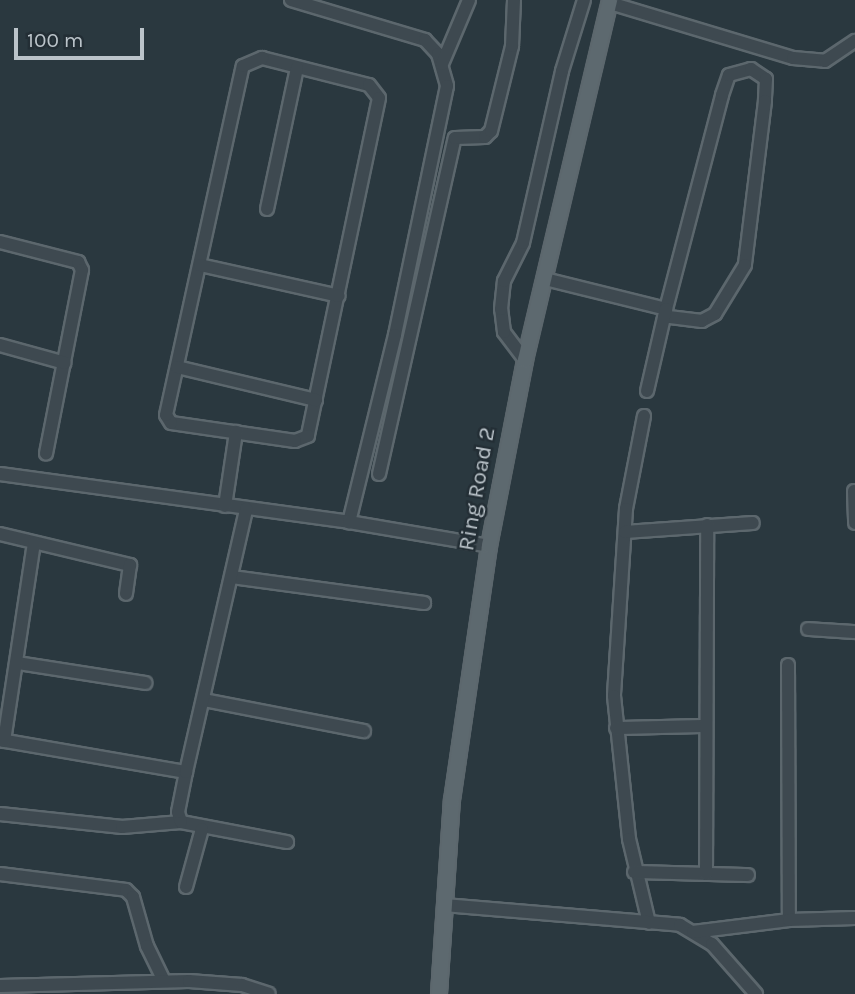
<!DOCTYPE html>
<style>
body{margin:0}
#map{position:relative;width:855px;height:994px;overflow:hidden;background:#2a383f;font-family:Karla,sans-serif}
div>[style]{position:absolute}
.roads{filter:drop-shadow(2px 0 #5c676d) drop-shadow(-2px 0 #5c676d) drop-shadow(0 2px #5c676d) drop-shadow(0 -2px #5c676d)}
.minor>*{height:12px;margin:-6px;padding:0 6px;transform-origin:6px;border-radius:6px;background:#3e4950}
.major>*{height:14px;margin:-7px;padding:0 7px;transform-origin:7px;border-radius:7px;background:#5d696f}
span{translate:-50% -50%;white-space:nowrap;text-align:center;line-height:1.15;-webkit-text-stroke:5px #232e35;paint-order:stroke}
.street-label{font-size:23px;color:#bbc4ca}
.scale{position:absolute;left:14px;top:28px;width:130px;height:32px;box-sizing:border-box;border:4px solid #bbc4ca;border-top:0;padding-left:9px;font-size:21px;line-height:24px;white-space:nowrap;color:#bbc4ca;-webkit-text-stroke:5px #232e35;paint-order:stroke}
</style>
<div id="map">
<div class="roads">
<div class="minor">
<i style="left:291px;top:0;width:140px;rotate:16.6deg"></i>
<i style="left:425px;top:40px;width:19px;rotate:47deg"></i>
<i style="left:438px;top:54px;width:33px;rotate:74deg"></i>
<i style="left:447px;top:86px;width:254px;rotate:101.8deg"></i>
<i style="left:395px;top:335px;width:193px;rotate:103.8deg"></i>
<i style="left:610px;top:3px;width:191px;rotate:16.7deg"></i>
<i style="left:793px;top:58px;width:32px;rotate:5deg"></i>
<i style="left:825px;top:61px;width:36px;rotate:-34deg"></i>
<i style="left:262px;top:58px;width:110px;rotate:14.2deg"></i>
<i style="left:369px;top:85px;width:16px;rotate:52deg"></i>
<i style="left:379px;top:98px;width:345px;rotate:101.9deg"></i>
<i style="left:308px;top:436px;width:14px;rotate:159deg"></i>
<i style="left:295px;top:441px;width:125px;rotate:-171.7deg"></i>
<i style="left:171px;top:423px;width:9px;rotate:-122deg"></i>
<i style="left:166px;top:415px;width:357px;rotate:-77.6deg"></i>
<i style="left:243px;top:66px;width:21px;rotate:-23deg"></i>
<i style="left:442px;top:64px;width:69px;rotate:-67.1deg"></i>
<i style="left:267px;top:209px;width:144px;rotate:-78deg"></i>
<i style="left:0;top:242px;width:81px;rotate:14.4deg"></i>
<i style="left:78px;top:262px;width:9px;rotate:63deg"></i>
<i style="left:82px;top:270px;width:187px;rotate:101.1deg"></i>
<i style="left:200px;top:265px;width:142px;rotate:12.6deg"></i>
<i style="left:545px;top:279px;width:125px;rotate:13.9deg"></i>
<i style="left:666px;top:309px;width:221px;rotate:-75.3deg"></i>
<i style="left:722px;top:95px;width:21px;rotate:-71deg"></i>
<i style="left:729px;top:75px;width:23px;rotate:-15deg"></i>
<i style="left:751px;top:69px;width:18px;rotate:34deg"></i>
<i style="left:766px;top:79px;width:22px;rotate:93deg"></i>
<i style="left:765px;top:101px;width:165px;rotate:97deg"></i>
<i style="left:745px;top:265px;width:57px;rotate:121.5deg"></i>
<i style="left:715px;top:314px;width:15px;rotate:152deg"></i>
<i style="left:702px;top:321px;width:38px;rotate:-173deg"></i>
<i style="left:0;top:345px;width:67px;rotate:15.5deg"></i>
<i style="left:525px;top:360px;width:35px;rotate:-127deg"></i>
<i style="left:504px;top:332px;width:23px;rotate:-97deg"></i>
<i style="left:501px;top:309px;width:28px;rotate:-84deg"></i>
<i style="left:504px;top:281px;width:42px;rotate:-63.4deg"></i>
<i style="left:523px;top:243px;width:176px;rotate:-77.2deg"></i>
<i style="left:562px;top:71px;width:74px;rotate:-72.8deg"></i>
<i style="left:177px;top:367px;width:143px;rotate:13.4deg"></i>
<i style="left:647px;top:391px;width:84px;rotate:-77deg"></i>
<i style="left:644px;top:416px;width:95px;rotate:101deg"></i>
<i style="left:626px;top:509px;width:187px;rotate:93.7deg"></i>
<i style="left:614px;top:696px;width:144px;rotate:84deg"></i>
<i style="left:629px;top:839px;width:86px;rotate:76.6deg"></i>
<i style="left:0;top:474px;width:352px;rotate:7.8deg"></i>
<i style="left:349px;top:522px;width:142px;rotate:9.7deg"></i>
<i style="left:379px;top:474px;width:344px;rotate:-77.3deg"></i>
<i style="left:455px;top:138px;width:30px;rotate:-2deg"></i>
<i style="left:485px;top:137px;width:8px;rotate:-45deg"></i>
<i style="left:491px;top:131px;width:88px;rotate:-76.1deg"></i>
<i style="left:512px;top:46px;width:46px;rotate:-87.5deg"></i>
<i style="left:854px;top:491px;width:32px;rotate:88deg"></i>
<i style="left:225px;top:506px;width:75px;rotate:-81.5deg"></i>
<i style="left:625px;top:532px;width:128px;rotate:-4deg"></i>
<i style="left:0;top:534px;width:134px;rotate:13.4deg"></i>
<i style="left:130px;top:565px;width:29px;rotate:98deg"></i>
<i style="left:232px;top:577px;width:194px;rotate:7.7deg"></i>
<i style="left:808px;top:629px;width:47px;rotate:3.7deg"></i>
<i style="left:18px;top:663px;width:129px;rotate:8.9deg"></i>
<i style="left:788px;top:665px;width:255px;rotate:89.8deg"></i>
<i style="left:204px;top:700px;width:163px;rotate:11deg"></i>
<i style="left:616px;top:728px;width:90px;rotate:-1.3deg"></i>
<i style="left:0;top:740px;width:189px;rotate:9.8deg"></i>
<i style="left:4px;top:741px;width:200px;rotate:-81.4deg"></i>
<i style="left:0;top:814px;width:123px;rotate:6.1deg"></i>
<i style="left:122px;top:827px;width:59px;rotate:-4.8deg"></i>
<i style="left:181px;top:822px;width:108px;rotate:10.7deg"></i>
<i style="left:181px;top:822px;width:10px;rotate:-107deg"></i>
<i style="left:178px;top:812px;width:41px;rotate:-78.7deg"></i>
<i style="left:186px;top:772px;width:270px;rotate:-77.1deg"></i>
<i style="left:634px;top:872px;width:114px;rotate:1.5deg"></i>
<i style="left:0;top:874px;width:127px;rotate:7.2deg"></i>
<i style="left:126px;top:890px;width:10px;rotate:45deg"></i>
<i style="left:133px;top:897px;width:51px;rotate:74.1deg"></i>
<i style="left:147px;top:946px;width:39px;rotate:64deg"></i>
<i style="left:706px;top:874px;width:349px;rotate:-89.8deg"></i>
<i style="left:186px;top:887px;width:60px;rotate:-74.6deg"></i>
<i style="left:444px;top:905px;width:237px;rotate:4.8deg"></i>
<i style="left:680px;top:925px;width:37px;rotate:31deg"></i>
<i style="left:712px;top:944px;width:67px;rotate:48.7deg"></i>
<i style="left:693px;top:932px;width:97px;rotate:-7.1deg"></i>
<i style="left:789px;top:920px;width:66px;rotate:-1.7deg"></i>
<i style="left:0;top:986px;width:189px;rotate:-1.5deg"></i>
<i style="left:189px;top:981px;width:53px;rotate:4.3deg"></i>
<i style="left:242px;top:985px;width:28px;rotate:18deg"></i>
</div>
<div class="major">
<i style="left:439px;top:994px;width:194px;rotate:-86.2deg"></i>
<i style="left:452px;top:800px;width:257px;rotate:-81.7deg"></i>
<i style="left:489px;top:546px;width:189px;rotate:-79deg"></i>
<i style="left:525px;top:360px;width:370px;rotate:-76.7deg"></i>
</div>
</div>
<div class="street-label">
<span style="left:477px;top:489px;rotate:-80deg">Ring Road 2</span>
</div>
<div class="scale">100 m</div>
</div>
